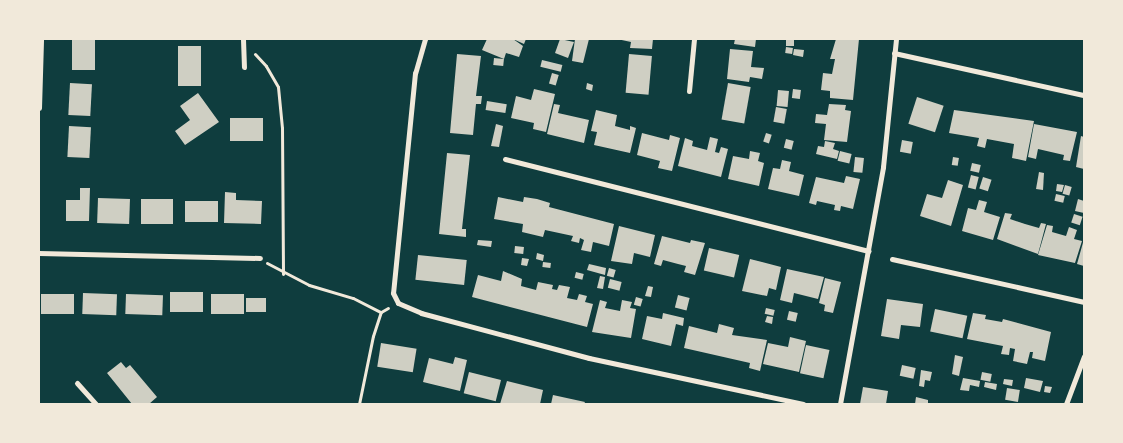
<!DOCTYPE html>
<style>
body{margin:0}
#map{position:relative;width:1123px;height:443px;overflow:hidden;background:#0f3d3e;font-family:Montserrat,sans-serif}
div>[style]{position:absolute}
.building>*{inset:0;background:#cfcfc3;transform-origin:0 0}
.path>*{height:3px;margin:-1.5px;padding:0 1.5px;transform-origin:1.5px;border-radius:1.5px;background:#f1e9da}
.minor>*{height:5px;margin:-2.5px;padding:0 2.5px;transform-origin:2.5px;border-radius:2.5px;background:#f1e9da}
span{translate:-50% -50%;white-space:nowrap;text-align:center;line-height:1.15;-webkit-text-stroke:5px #f1e9da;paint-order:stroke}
.frame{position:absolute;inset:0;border:40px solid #f1e9da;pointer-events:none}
</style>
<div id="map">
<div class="building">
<i style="left:72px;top:39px;width:23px;height:31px"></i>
<i style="clip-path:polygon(487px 39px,526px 39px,524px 44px,513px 39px,523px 46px,519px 57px,506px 53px,504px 59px,482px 50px)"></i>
<i style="clip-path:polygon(560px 39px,574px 42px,568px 58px,555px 53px)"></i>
<i style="clip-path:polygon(575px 39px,589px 39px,583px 63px,572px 61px)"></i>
<i style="clip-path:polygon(617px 39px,653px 39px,652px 49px,630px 48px,631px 42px)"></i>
<i style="clip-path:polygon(735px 39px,756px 39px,755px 47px,734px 44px)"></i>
<i style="left:786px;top:39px;width:8px;height:7px"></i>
<i style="clip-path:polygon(836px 39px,859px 39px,853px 100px,830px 98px,830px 91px,821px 90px,823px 73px,832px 74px,835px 59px,830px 59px)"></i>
<i style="left:178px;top:46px;width:23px;height:40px"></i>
<i style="left:786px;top:47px;width:7px;height:6px;rotate:8deg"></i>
<i style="clip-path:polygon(730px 49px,753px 51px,751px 67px,764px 68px,762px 79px,750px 77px,749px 82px,727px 79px)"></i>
<i style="clip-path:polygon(794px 49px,804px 50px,803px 57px,793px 55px)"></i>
<i style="clip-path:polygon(457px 54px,481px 56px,476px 96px,482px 96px,481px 104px,476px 104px,473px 135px,450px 133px)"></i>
<i style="left:629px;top:54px;width:23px;height:39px;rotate:5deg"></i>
<i style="left:494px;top:58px;width:10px;height:7px;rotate:6deg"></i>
<i style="left:542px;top:60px;width:21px;height:7px;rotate:14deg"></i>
<i style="left:552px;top:73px;width:7px;height:11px;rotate:16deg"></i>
<i style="left:70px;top:83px;width:22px;height:32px;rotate:3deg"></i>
<i style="clip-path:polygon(587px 83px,593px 85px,592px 91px,586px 89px)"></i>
<i style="left:728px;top:83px;width:23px;height:37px;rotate:10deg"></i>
<i style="clip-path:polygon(534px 89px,555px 94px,546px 132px,533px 129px,534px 123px,511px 118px,516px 96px,531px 100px)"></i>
<i style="left:793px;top:89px;width:8px;height:9px;rotate:7deg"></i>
<i style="left:778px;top:90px;width:11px;height:16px;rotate:5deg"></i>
<i style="clip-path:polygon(198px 93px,219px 122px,185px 145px,175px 131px,190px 120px,180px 106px)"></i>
<i style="left:917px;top:97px;width:28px;height:28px;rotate:18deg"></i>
<i style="left:487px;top:101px;width:20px;height:9px;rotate:9deg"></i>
<i style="clip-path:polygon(554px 104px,560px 105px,558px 113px,589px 120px,584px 143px,547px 134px)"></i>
<i style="clip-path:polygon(829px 104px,846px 105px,845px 110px,851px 111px,847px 142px,824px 140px,826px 124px,815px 123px,816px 114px,827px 115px)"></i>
<i style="left:776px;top:107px;width:11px;height:15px;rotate:10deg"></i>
<i style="clip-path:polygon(596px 110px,617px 115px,615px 126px,630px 130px,630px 126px,636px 128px,630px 153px,594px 145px,597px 132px,591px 131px)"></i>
<i style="clip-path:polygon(954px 110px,1034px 121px,1026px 161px,1012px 158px,1014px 144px,987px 139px,985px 148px,977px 146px,979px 138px,949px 133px)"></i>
<i style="left:230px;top:118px;width:33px;height:23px"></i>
<i style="clip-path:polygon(496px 124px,503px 126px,499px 147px,491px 146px)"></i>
<i style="clip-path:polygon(1034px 124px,1077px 132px,1070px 161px,1063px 160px,1064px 155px,1038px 149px,1036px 159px,1028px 157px)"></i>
<i style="left:69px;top:126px;width:22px;height:31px;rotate:3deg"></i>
<i style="clip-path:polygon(642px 133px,669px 140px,670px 135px,680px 138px,672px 171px,658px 168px,660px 161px,637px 155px)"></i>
<i style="left:766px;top:133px;width:6px;height:9px;rotate:18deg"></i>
<i style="clip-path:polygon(1081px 136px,1084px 137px,1084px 169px,1076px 167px)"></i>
<i style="clip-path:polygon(710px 137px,718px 139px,715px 152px,719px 153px,721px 147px,728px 149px,721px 177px,678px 166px,685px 138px,693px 141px,692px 146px,707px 150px)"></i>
<i style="left:786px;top:139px;width:8px;height:9px;rotate:14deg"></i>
<i style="left:902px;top:140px;width:11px;height:12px;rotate:10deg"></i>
<i style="clip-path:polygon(825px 141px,835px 143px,833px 149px,839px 151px,837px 159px,816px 154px,818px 146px,824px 147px)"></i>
<i style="clip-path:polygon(750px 151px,760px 153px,758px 161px,764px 163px,759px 186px,728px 179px,733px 156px,749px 159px)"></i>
<i style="left:840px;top:151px;width:12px;height:10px;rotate:14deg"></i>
<i style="clip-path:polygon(447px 153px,470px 155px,462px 229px,466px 229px,466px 237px,439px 234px)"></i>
<i style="left:855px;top:157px;width:9px;height:15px;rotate:6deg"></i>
<i style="left:953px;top:157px;width:6px;height:8px;rotate:9deg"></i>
<i style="clip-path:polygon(782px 160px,791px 162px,789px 171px,804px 175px,799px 196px,768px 189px,773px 168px,780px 169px)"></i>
<i style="left:972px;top:163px;width:9px;height:8px;rotate:13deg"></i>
<i style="clip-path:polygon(1039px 172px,1044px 173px,1043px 190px,1036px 189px)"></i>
<i style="left:971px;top:175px;width:8px;height:13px;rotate:14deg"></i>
<i style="clip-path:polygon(846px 176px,860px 179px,853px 209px,841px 206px,840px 211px,834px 210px,835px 205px,817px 201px,816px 205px,809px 203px,816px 177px,844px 183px)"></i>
<i style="left:983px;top:177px;width:9px;height:12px;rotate:18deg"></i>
<i style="clip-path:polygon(948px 180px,963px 185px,951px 226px,920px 216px,927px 194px,942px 198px)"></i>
<i style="clip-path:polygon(1057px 184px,1064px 185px,1062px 192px,1056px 191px)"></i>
<i style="left:1065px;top:185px;width:7px;height:9px;rotate:16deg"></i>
<i style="clip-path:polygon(80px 188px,90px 188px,89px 221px,66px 221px,66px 200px,80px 200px)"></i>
<i style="clip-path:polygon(225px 192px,236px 193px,236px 200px,262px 201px,261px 224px,224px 223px)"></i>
<i style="left:1056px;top:194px;width:9px;height:7px;rotate:13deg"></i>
<i style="clip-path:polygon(498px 197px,523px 202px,524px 197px,537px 199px,550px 203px,549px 207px,614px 224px,609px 246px,593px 242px,591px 252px,581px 250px,584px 240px,580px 238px,579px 243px,571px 241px,573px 236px,545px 230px,543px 237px,522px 232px,523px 224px,494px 219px)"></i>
<i style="left:98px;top:198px;width:32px;height:25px;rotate:2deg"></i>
<i style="left:141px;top:199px;width:32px;height:25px"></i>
<i style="clip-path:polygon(1078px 199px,1084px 201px,1084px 213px,1075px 211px)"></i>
<i style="clip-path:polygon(979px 200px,987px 202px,984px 212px,1000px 217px,993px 240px,962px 231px,968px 208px,976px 210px)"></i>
<i style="left:185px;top:201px;width:33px;height:21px"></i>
<i style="clip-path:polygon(1005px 213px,1012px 214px,1010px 219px,1025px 224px,1039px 228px,1041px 223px,1046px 224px,1038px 254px,997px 239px)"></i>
<i style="left:1074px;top:214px;width:9px;height:9px;rotate:18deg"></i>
<i style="clip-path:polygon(1047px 225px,1053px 226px,1052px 232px,1066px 236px,1069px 227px,1077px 230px,1074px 239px,1082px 241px,1075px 263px,1038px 255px)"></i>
<i style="clip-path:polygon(619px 226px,655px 235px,650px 257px,634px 253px,632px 264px,611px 261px)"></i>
<i style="clip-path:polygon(662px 236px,690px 243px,691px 240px,705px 243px,695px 275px,684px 272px,686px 266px,678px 264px,663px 260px,661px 266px,654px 264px)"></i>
<i style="clip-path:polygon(1084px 239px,1084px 266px,1077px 264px)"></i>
<i style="clip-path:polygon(478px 240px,492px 241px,491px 247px,477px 245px)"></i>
<i style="left:515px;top:246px;width:9px;height:7px;rotate:6deg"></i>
<i style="left:709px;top:248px;width:31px;height:23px;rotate:13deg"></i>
<i style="clip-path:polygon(537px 253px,544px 255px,543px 261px,536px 259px)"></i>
<i style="left:418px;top:255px;width:49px;height:25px;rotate:6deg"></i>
<i style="clip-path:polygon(522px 258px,529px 259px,527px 266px,521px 265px)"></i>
<i style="clip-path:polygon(750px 259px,781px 267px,776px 290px,769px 288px,767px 296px,742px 291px)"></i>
<i style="left:543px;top:262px;width:8px;height:5px;rotate:7deg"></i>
<i style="clip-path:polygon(589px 264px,606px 268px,605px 275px,587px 270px)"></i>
<i style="left:609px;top:268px;width:7px;height:8px;rotate:16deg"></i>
<i style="clip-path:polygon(787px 269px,824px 277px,818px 299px,794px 293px,792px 303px,780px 300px)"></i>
<i style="clip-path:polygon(503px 271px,522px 279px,521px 286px,536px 290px,538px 282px,553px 285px,552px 289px,557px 290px,559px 285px,570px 287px,567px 298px,577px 300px,579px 294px,587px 296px,585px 302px,593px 304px,587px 327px,472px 297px,478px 275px,501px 281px)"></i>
<i style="left:576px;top:272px;width:8px;height:6px;rotate:14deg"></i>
<i style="clip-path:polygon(600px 276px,605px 277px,603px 289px,597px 288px)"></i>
<i style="clip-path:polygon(825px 278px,841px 282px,833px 313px,824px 311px,825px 305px,819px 303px)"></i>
<i style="left:610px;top:279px;width:12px;height:9px;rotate:14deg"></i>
<i style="clip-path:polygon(648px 286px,653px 287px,651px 297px,645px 296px)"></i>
<i style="left:170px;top:292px;width:33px;height:20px"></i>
<i style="left:83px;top:293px;width:34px;height:21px;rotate:2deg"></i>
<i style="left:41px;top:294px;width:33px;height:20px"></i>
<i style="left:126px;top:294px;width:37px;height:20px;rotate:2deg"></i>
<i style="left:211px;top:294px;width:33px;height:20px"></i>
<i style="left:678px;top:295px;width:12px;height:13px;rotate:14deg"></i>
<i style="left:636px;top:297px;width:7px;height:8px;rotate:16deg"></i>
<i style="left:246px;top:298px;width:20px;height:14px"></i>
<i style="clip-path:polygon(887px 299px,923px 304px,920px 327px,901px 325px,899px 339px,881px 336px)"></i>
<i style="clip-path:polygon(600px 300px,607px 302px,605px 308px,620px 311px,622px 300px,632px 302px,630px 308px,636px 309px,631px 338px,592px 332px)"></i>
<i style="left:766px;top:308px;width:9px;height:6px;rotate:13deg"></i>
<i style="left:935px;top:309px;width:33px;height:23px;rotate:12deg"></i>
<i style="left:789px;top:311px;width:9px;height:9px;rotate:13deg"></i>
<i style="clip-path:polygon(663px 313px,684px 318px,683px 326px,676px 324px,671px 346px,642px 339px,647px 316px,662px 319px)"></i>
<i style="clip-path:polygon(973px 313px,986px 315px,985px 319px,1002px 322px,1003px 319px,1051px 332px,1045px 361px,1032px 358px,1033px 352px,1030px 352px,1027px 364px,1013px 361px,1015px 349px,1010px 348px,1009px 355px,1001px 354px,1003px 346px,967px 339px)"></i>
<i style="clip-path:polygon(767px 316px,773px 317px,772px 324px,765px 322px)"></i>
<i style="clip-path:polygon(719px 324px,734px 328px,732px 335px,767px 340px,760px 371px,749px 368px,750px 363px,684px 348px,689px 326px,717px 333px)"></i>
<i style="clip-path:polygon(790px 337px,806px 341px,799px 372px,763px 364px,768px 343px,788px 347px)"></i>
<i style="left:381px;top:343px;width:36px;height:24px;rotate:9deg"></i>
<i style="left:806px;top:345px;width:24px;height:29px;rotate:12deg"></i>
<i style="clip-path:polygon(955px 355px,963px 357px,959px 376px,952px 374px)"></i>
<i style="clip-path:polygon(455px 357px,467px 360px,460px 391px,423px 382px,429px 358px,453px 364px)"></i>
<i style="clip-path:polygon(121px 362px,126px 368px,130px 365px,157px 397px,149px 404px,132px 404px,107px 373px)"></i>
<i style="left:902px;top:365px;width:14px;height:11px;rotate:12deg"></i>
<i style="clip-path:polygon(921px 370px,932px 372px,930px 381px,925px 380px,924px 387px,919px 386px)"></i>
<i style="left:469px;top:372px;width:33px;height:22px;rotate:14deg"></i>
<i style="left:982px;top:372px;width:10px;height:8px;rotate:11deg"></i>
<i style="clip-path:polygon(963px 378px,980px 381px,979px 387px,970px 385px,969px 391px,960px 390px)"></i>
<i style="clip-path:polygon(1026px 378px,1043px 381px,1040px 392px,1024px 388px)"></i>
<i style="clip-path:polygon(1004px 379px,1013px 380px,1012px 386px,1003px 384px)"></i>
<i style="clip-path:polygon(507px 381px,543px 390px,540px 404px,500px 404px)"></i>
<i style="clip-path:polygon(985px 382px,997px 384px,996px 390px,984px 387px)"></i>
<i style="clip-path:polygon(1045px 386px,1052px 387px,1050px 393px,1044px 392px)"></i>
<i style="clip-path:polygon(863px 387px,888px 391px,886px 404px,860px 404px)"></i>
<i style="left:1007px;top:388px;width:13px;height:12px;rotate:9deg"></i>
<i style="clip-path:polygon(553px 395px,585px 402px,584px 404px,551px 404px)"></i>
<i style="clip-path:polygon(916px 397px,928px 400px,928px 404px,915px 404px)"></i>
</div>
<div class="path">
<i style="left:255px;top:54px;width:16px;rotate:47deg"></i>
<i style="left:266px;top:66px;width:24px;rotate:60deg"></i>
<i style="left:278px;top:87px;width:41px;rotate:84.4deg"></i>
<i style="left:282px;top:128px;width:146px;rotate:89.6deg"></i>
<i style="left:267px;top:263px;width:47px;rotate:27.6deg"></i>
<i style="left:309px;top:285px;width:46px;rotate:16.5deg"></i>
<i style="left:353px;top:298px;width:31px;rotate:27deg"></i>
<i style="left:359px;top:404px;width:69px;rotate:-78.4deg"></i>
<i style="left:373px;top:336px;width:25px;rotate:-72deg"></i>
<i style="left:381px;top:312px;width:8px;rotate:-30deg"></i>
</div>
<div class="minor">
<i style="left:243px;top:39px;width:28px;rotate:88deg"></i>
<i style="left:425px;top:39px;width:35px;rotate:106deg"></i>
<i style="left:415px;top:73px;width:221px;rotate:95.7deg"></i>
<i style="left:393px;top:293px;width:11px;rotate:63deg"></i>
<i style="left:398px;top:303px;width:25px;rotate:23deg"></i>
<i style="left:421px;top:313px;width:174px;rotate:15deg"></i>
<i style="left:589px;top:358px;width:219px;rotate:12.1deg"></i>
<i style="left:894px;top:53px;width:195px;rotate:12.5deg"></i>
<i style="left:689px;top:91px;width:52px;rotate:-84.5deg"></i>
<i style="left:39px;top:108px;width:69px;rotate:-88.3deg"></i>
<i style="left:505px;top:159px;width:375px;rotate:14.2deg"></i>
<i style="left:39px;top:253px;width:221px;rotate:1.3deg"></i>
<i style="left:892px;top:259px;width:197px;rotate:12.6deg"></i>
<i style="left:77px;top:383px;width:28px;rotate:48deg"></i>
<i style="left:840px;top:404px;width:241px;rotate:-79.7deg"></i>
<i style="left:883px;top:167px;width:129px;rotate:-84.2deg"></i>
<i style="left:1066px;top:404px;width:51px;rotate:-69.4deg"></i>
</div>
<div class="frame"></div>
</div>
